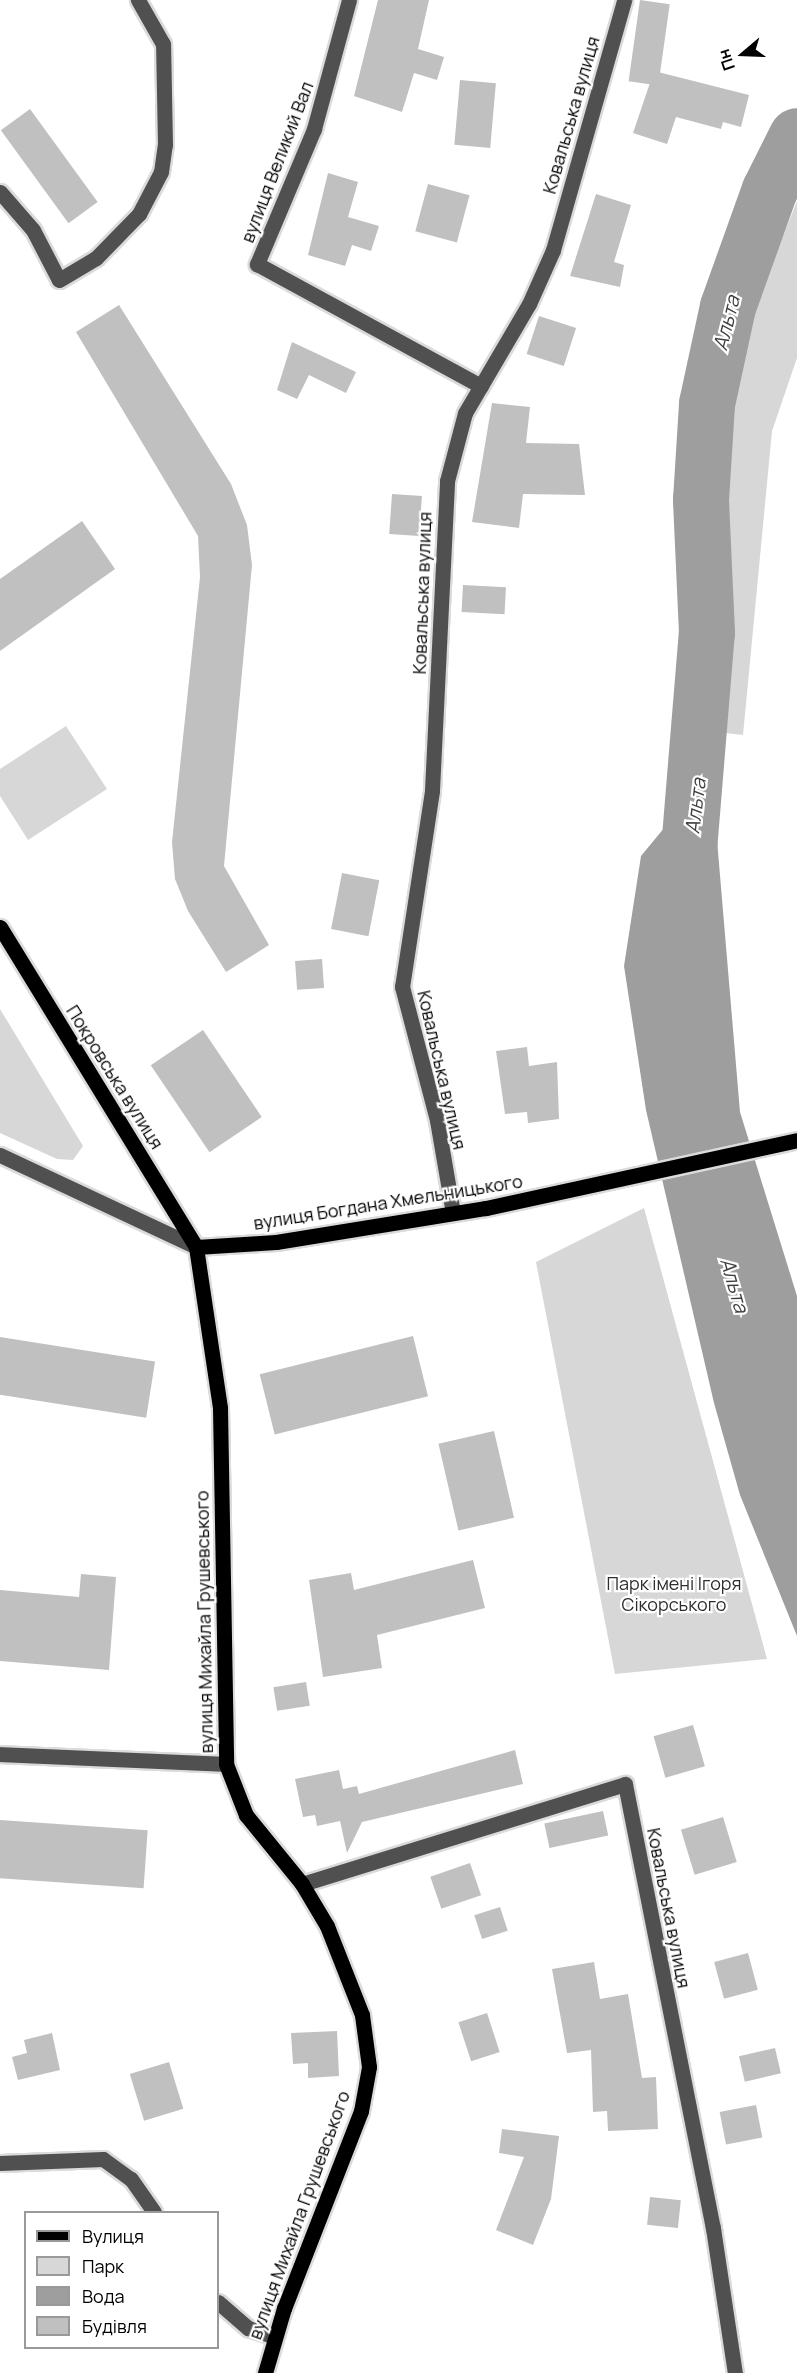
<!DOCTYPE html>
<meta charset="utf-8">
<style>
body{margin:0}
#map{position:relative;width:797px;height:2373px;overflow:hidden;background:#fff;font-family:Manrope,sans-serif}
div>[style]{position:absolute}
.green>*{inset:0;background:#d7d7d7}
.water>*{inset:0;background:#9e9e9e}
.river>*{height:56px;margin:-28px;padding:0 28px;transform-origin:28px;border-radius:28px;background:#9e9e9e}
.building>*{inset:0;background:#c0c0c0;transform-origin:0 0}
.roads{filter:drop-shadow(2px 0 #dbdbdb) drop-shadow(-2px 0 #dbdbdb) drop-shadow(0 2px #dbdbdb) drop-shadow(0 -2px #dbdbdb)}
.minor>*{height:15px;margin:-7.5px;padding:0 7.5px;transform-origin:7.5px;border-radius:7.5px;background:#505050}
.major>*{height:15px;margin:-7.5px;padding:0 7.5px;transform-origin:7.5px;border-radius:7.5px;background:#000}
span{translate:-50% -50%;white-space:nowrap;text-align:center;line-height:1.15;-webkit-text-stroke:4.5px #fff;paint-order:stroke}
.street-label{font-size:18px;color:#000}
.park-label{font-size:18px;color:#2e2e2e}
.water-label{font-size:20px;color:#3f3f3f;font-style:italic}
.legend{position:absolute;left:24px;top:2211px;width:195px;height:138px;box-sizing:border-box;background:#fff;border:2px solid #999;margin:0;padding:8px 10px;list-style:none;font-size:18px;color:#000}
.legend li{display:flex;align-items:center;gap:12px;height:30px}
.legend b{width:30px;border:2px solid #999}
.north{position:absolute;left:713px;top:24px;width:60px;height:60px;-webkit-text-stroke:4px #fff;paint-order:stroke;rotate:251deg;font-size:16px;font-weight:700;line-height:24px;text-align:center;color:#000}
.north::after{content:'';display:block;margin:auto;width:21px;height:27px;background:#000;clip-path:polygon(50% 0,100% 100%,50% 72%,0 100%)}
</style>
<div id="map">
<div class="green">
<i style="clip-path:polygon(797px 201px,797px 358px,772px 431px,743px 735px,716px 732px,723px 625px,723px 436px,760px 294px)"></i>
<i style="clip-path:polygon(66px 726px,107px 789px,28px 840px,0 796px,0 769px)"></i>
<i style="clip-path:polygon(0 1009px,83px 1146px,73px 1160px,57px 1159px,0 1133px)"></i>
<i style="clip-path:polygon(644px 1208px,767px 1659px,615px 1674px,536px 1262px)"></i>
</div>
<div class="water">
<i style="clip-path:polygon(698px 787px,716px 828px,740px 1112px,797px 1296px,797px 1636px,740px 1495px,714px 1403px,646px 1110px,624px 966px,641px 856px)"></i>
</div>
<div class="river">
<i style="left:688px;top:862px;width:230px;rotate:-85.3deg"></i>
<i style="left:707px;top:633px;width:133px;rotate:-92.6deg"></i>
<i style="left:701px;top:500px;width:96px;rotate:-86.4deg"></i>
<i style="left:707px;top:404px;width:99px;rotate:-77.8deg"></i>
<i style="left:728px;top:307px;width:124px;rotate:-70.3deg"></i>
<i style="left:770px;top:190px;width:60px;rotate:-63.4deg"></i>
</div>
<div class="building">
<i style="clip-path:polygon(378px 0,429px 0,418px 49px,444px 57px,437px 80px,414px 73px,402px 112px,354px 96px)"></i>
<i style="left:640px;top:0;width:30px;height:82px;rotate:8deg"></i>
<i style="clip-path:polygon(654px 71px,749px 95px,741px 127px,723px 122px,721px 129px,676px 117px,667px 144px,633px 133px)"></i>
<i style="left:460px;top:80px;width:36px;height:65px;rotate:5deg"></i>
<i style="left:30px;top:109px;width:115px;height:36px;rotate:54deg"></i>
<i style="clip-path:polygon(328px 173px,358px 182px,348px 217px,379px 226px,371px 251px,352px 245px,345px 266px,308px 255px)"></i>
<i style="left:428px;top:184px;width:43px;height:49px;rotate:15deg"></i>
<i style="clip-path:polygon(596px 194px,631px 205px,614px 262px,624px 265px,620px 287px,570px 276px)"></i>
<i style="clip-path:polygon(119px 305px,231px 484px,247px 525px,252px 565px,224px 866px,269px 945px,226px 972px,188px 911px,175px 879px,172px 842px,200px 577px,198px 536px,76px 332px)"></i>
<i style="left:539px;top:316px;width:39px;height:40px;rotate:18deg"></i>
<i style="clip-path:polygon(292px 342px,356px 372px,346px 393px,309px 375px,297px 399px,277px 390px)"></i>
<i style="clip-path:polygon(492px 403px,530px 407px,526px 443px,579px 444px,585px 495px,523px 494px,519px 528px,472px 522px)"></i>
<i style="left:392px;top:494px;width:30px;height:40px;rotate:4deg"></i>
<i style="clip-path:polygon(82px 521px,115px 569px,0 651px,0 579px)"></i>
<i style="left:463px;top:585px;width:43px;height:27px;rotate:3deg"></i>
<i style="left:342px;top:873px;width:38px;height:57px;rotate:11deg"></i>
<i style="left:322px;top:959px;width:29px;height:27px;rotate:86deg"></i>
<i style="left:203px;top:1030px;width:105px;height:63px;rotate:56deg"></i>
<i style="clip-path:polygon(527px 1047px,529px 1066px,557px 1062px,559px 1119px,528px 1123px,527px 1112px,505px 1114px,496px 1051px)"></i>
<i style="left:413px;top:1336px;width:62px;height:158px;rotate:76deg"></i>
<i style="left:0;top:1337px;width:157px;height:57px;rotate:9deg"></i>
<i style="left:494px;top:1431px;width:89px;height:57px;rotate:77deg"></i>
<i style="clip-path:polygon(473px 1560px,485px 1608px,377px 1635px,382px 1668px,323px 1677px,309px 1580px,351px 1573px,354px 1590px)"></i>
<i style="clip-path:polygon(81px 1574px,116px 1577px,109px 1670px,0 1661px,0 1590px,79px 1597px)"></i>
<i style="left:306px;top:1682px;width:24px;height:33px;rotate:81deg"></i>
<i style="left:693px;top:1725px;width:43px;height:41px;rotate:74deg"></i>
<i style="clip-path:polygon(515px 1750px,523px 1784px,362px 1822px,347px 1853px,340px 1821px,317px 1826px,315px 1815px,303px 1817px,295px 1779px,339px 1770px,343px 1789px,357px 1786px,359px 1794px)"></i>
<i style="left:603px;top:1811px;width:25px;height:60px;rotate:78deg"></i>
<i style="left:723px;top:1817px;width:47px;height:44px;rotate:73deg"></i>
<i style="left:0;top:1820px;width:148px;height:58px;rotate:4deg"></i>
<i style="left:470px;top:1863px;width:34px;height:42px;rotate:71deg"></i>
<i style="left:500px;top:1907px;width:25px;height:27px;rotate:72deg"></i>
<i style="left:748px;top:1953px;width:38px;height:35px;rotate:75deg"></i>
<i style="clip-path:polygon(594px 1962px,600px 1999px,628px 1994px,642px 2078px,656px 2077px,658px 2129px,608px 2131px,607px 2111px,593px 2112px,591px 2050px,567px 2053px,552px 1969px)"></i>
<i style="left:487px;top:2013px;width:41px;height:30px;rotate:72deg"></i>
<i style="clip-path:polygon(337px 2031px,339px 2076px,308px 2078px,308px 2063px,293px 2064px,291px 2033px)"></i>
<i style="clip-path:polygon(52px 2033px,60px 2070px,18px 2080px,12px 2057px,27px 2053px,24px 2040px)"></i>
<i style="left:775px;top:2048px;width:26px;height:37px;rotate:77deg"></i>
<i style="left:169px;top:2062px;width:49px;height:41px;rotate:73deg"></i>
<i style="left:756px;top:2105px;width:33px;height:37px;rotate:79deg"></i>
<i style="clip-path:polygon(502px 2129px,559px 2136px,551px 2199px,533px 2245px,496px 2230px,524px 2157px,499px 2153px)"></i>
<i style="left:650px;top:2197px;width:31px;height:28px;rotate:6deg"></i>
</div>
<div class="roads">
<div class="minor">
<i style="left:349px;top:0;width:134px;rotate:105.2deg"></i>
<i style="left:314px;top:129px;width:147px;rotate:112.9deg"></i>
<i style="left:257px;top:264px;width:255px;rotate:28.6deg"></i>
<i style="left:0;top:192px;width:50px;rotate:49deg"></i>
<i style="left:33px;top:230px;width:56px;rotate:62.5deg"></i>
<i style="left:59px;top:280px;width:43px;rotate:-30.7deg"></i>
<i style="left:96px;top:258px;width:62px;rotate:-45.7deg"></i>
<i style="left:139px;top:214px;width:47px;rotate:-62.4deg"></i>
<i style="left:161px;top:172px;width:27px;rotate:-82deg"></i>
<i style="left:165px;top:145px;width:101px;rotate:-91.1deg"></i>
<i style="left:163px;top:44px;width:51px;rotate:-119.6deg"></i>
<i style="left:0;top:1155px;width:217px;rotate:25.1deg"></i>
<i style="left:453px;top:1213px;width:94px;rotate:-99.8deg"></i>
<i style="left:437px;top:1120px;width:138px;rotate:-104.7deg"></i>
<i style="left:402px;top:987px;width:199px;rotate:-81.3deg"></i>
<i style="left:432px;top:790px;width:309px;rotate:-87.2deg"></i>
<i style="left:447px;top:481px;width:70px;rotate:-75.2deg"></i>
<i style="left:465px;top:413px;width:126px;rotate:-59.6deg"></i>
<i style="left:529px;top:304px;width:59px;rotate:-66deg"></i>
<i style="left:553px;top:250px;width:260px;rotate:-74.1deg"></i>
<i style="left:0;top:1754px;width:226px;rotate:2.5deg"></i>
<i style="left:302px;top:1884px;width:338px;rotate:-17.2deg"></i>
<i style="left:625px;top:1784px;width:453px;rotate:78.8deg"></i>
<i style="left:713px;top:2228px;width:147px;rotate:81.4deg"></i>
<i style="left:0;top:2163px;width:103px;rotate:-2.2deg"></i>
<i style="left:103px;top:2159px;width:34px;rotate:36deg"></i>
<i style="left:131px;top:2179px;width:40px;rotate:55.1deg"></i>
<i style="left:218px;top:2302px;width:40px;rotate:41deg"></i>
<i style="left:248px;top:2328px;width:28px;rotate:18deg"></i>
</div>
<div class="major">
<i style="left:0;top:927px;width:375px;rotate:58.5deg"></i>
<i style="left:196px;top:1247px;width:163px;rotate:81.5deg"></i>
<i style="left:220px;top:1408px;width:356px;rotate:89deg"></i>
<i style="left:226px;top:1764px;width:55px;rotate:68.6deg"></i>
<i style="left:246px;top:1815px;width:89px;rotate:50.9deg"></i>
<i style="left:302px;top:1884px;width:49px;rotate:59.2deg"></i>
<i style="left:327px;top:1926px;width:96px;rotate:68.5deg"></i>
<i style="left:362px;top:2015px;width:52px;rotate:82.3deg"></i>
<i style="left:369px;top:2067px;width:45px;rotate:100.3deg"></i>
<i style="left:361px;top:2111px;width:212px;rotate:111.3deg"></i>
<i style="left:284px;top:2308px;width:68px;rotate:106.3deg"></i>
<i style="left:196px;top:1247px;width:80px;rotate:-3.6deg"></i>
<i style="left:276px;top:1242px;width:213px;rotate:-9.2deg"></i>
<i style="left:486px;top:1208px;width:318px;rotate:-12.3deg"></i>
</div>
</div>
<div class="street-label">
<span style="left:571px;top:115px;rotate:-74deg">Ковальська вулиця</span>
<span style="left:277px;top:162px;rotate:-69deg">вулиця Великий Вал</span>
<span style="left:422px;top:593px;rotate:-88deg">Ковальська вулиця</span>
<span style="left:442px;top:1070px;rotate:77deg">Ковальська вулиця</span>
<span style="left:115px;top:1077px;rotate:58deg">Покровська вулиця</span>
<span style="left:388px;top:1202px;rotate:-9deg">вулиця Богдана Хмельницького</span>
<span style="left:204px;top:1622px;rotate:-91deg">вулиця Михайла Грушевського</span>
<span style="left:669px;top:1908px;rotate:79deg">Ковальська вулиця</span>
<span style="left:299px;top:2215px;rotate:-70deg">вулиця Михайла Грушевського</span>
</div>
<div class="park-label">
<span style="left:674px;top:1594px">Парк імені Ігоря<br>Сікорського</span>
</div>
<div class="water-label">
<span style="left:726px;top:323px;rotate:-76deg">Альта</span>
<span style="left:695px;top:806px;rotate:-83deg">Альта</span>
<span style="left:735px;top:1285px;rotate:74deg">Альта</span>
</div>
<ul class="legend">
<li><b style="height:8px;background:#000"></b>Вулиця</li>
<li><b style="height:16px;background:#d7d7d7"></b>Парк</li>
<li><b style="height:16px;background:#9e9e9e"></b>Вода</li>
<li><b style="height:16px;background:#c0c0c0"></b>Будівля</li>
</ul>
<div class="north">Пн</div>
</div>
